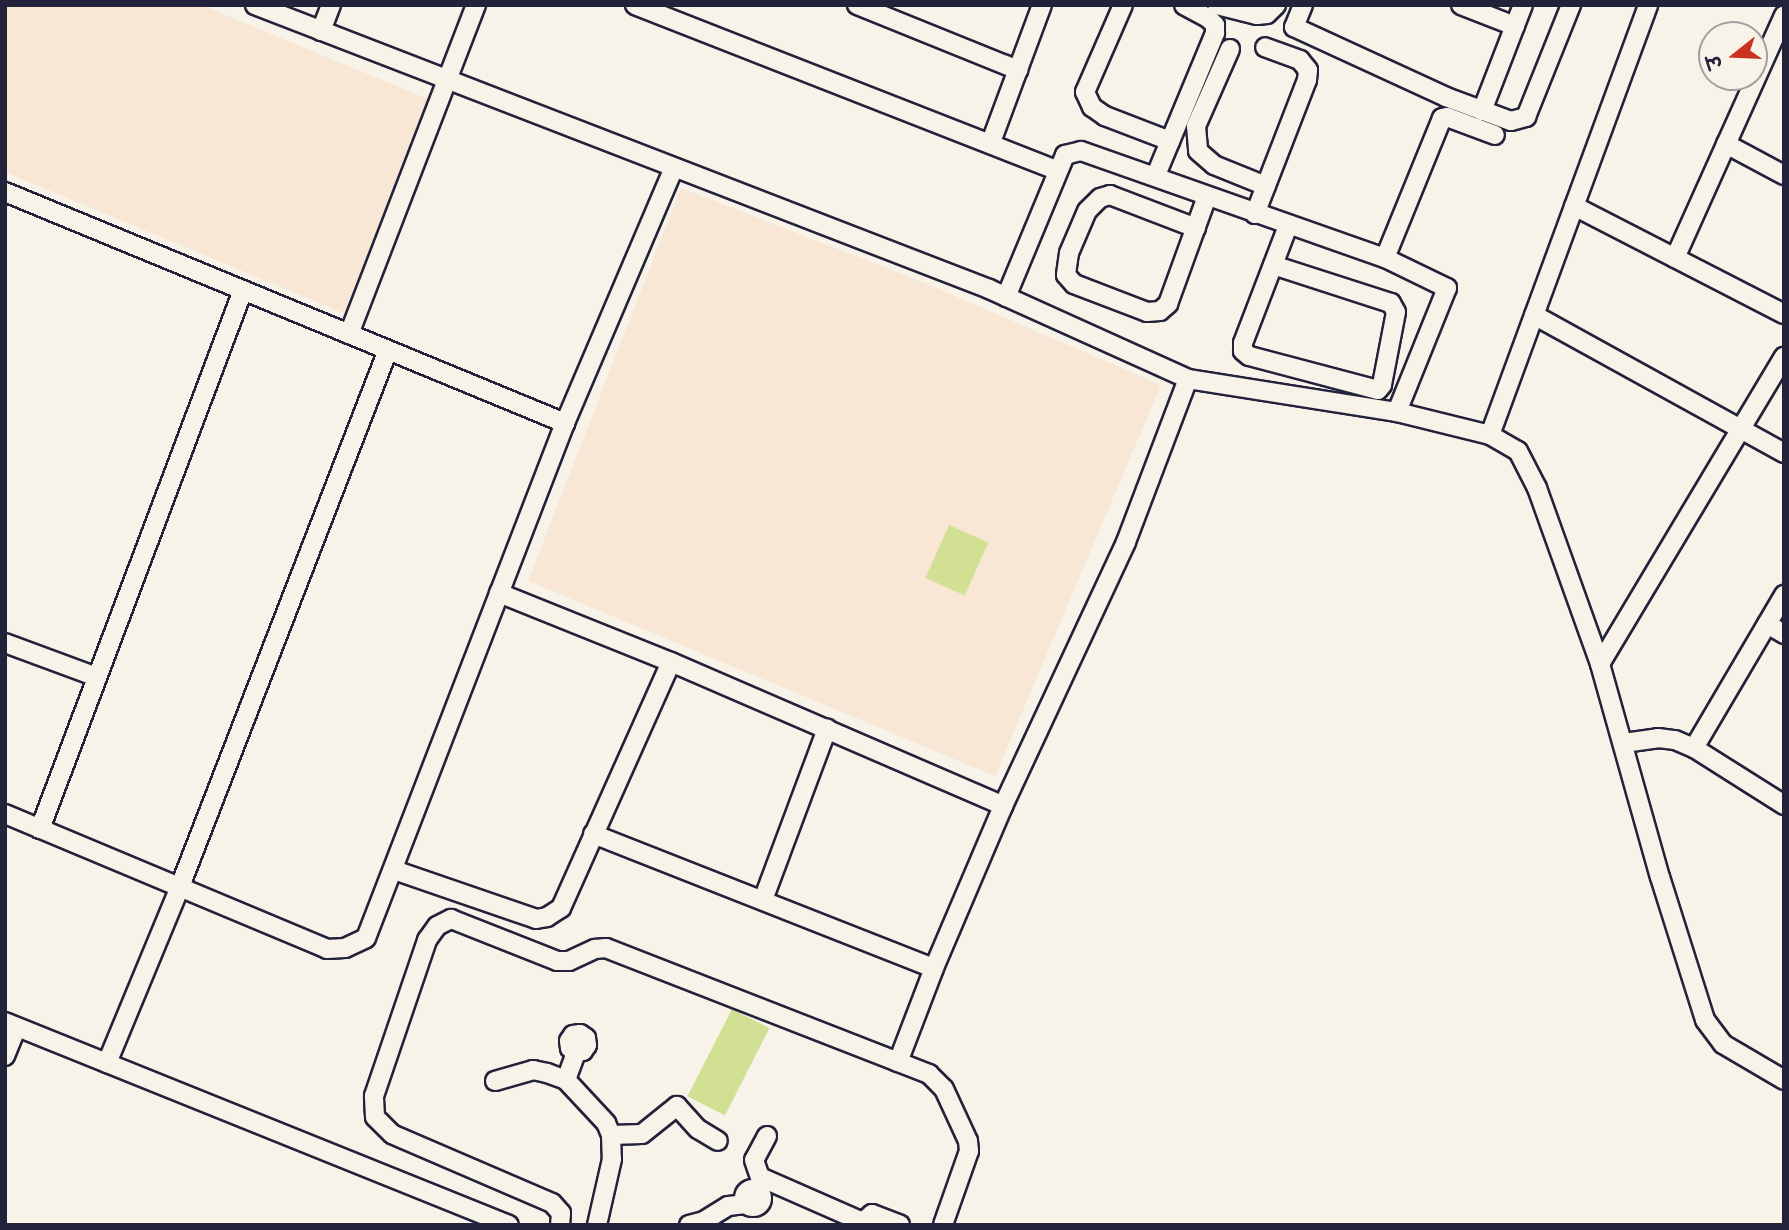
<!DOCTYPE html>
<meta charset="utf-8">
<style>
body{margin:0}
#map{position:relative;width:1789px;height:1230px;overflow:hidden;background:#f7f3e8;font-family:"Shantell Sans","Playpen Sans Deva",sans-serif}
div>[style]{position:absolute}
.built>*{inset:0;background:#f8e7d5}
.green>*{inset:0;background:#d2e093;transform-origin:0 0}
.roads{filter:drop-shadow(2px 0 #22223b) drop-shadow(-2px 0 #22223b) drop-shadow(0 2px #22223b) drop-shadow(0 -2px #22223b)}
.minor>*{height:18px;margin:-9px;padding:0 9px;transform-origin:9px;border-radius:9px;background:#f7f3e8}
.minor>.ring{margin:-9px;padding:0;box-sizing:content-box;background:none;border:18px solid #f7f3e8;border-radius:50%}
span{translate:-50% -50%;white-space:nowrap;text-align:center;line-height:1.15;-webkit-text-stroke:5px #f7f3e8;paint-order:stroke}
.frame{position:absolute;inset:0;border:7px solid #22223b;pointer-events:none}
.north{position:absolute;left:1698px;top:21px;width:70px;height:70px;box-sizing:border-box;background:#f7f3e8;border:2px solid #a29fa3;border-radius:50%;rotate:252deg;font-size:19px;font-weight:700;line-height:28px;text-align:center;color:#22223b}
.north::after{content:'';display:block;margin:auto;width:24px;height:32px;background:#c8321e;clip-path:polygon(50% 0,100% 100%,50% 72%,0 100%)}
</style>
<div id="map">
<div class="built">
<i style="clip-path:polygon(5px 5px,202px 5px,435px 102px,348px 315px,5px 172px)"></i>
<i style="clip-path:polygon(681px 188px,920px 281px,1161px 385px,995px 776px,528px 581px)"></i>
</div>
<div class="green">
<i style="left:949px;top:525px;width:43px;height:58px;rotate:24deg"></i>
<i style="left:732px;top:1009px;width:42px;height:98px;rotate:27deg"></i>
</div>
<div class="roads">
<div class="minor">
<i style="left:255px;top:5px;width:787px;rotate:21.15deg"></i>
<i style="left:989px;top:289px;width:218px;rotate:24.3deg"></i>
<i style="left:1188px;top:379px;width:212px;rotate:9deg"></i>
<i style="left:1397px;top:412px;width:96px;rotate:13.9deg"></i>
<i style="left:1490px;top:435px;width:32px;rotate:30deg"></i>
<i style="left:1518px;top:451px;width:42px;rotate:62.8deg"></i>
<i style="left:1537px;top:488px;width:187px;rotate:70.3deg"></i>
<i style="left:1600px;top:664px;width:221px;rotate:74.3deg"></i>
<i style="left:1660px;top:877px;width:150px;rotate:72.5deg"></i>
<i style="left:1705px;top:1020px;width:30px;rotate:53deg"></i>
<i style="left:1723px;top:1044px;width:71px;rotate:30.5deg"></i>
<i style="left:635px;top:5px;width:454px;rotate:21.4deg"></i>
<i style="left:857px;top:5px;width:174px;rotate:22deg"></i>
<i style="left:1123px;top:5px;width:95px;rotate:113.6deg"></i>
<i style="left:1085px;top:92px;width:17px;rotate:65deg"></i>
<i style="left:1092px;top:107px;width:16px;rotate:35deg"></i>
<i style="left:1105px;top:116px;width:70px;rotate:21deg"></i>
<i style="left:1217px;top:5px;width:41px;rotate:14deg"></i>
<i style="left:1257px;top:15px;width:10px;rotate:-6deg"></i>
<i style="left:1267px;top:14px;width:13px;rotate:-45deg"></i>
<i style="left:1303px;top:5px;width:24px;rotate:112deg"></i>
<i style="left:1294px;top:27px;width:167px;rotate:24.7deg"></i>
<i style="left:1446px;top:97px;width:69px;rotate:20.3deg"></i>
<i style="left:1511px;top:121px;width:16px;rotate:-15deg"></i>
<i style="left:1526px;top:117px;width:121px;rotate:-68.1deg"></i>
<i style="left:1461px;top:5px;width:58px;rotate:21.3deg"></i>
<i style="left:321px;top:31px;width:28px;rotate:-69deg"></i>
<i style="left:1230px;top:49px;width:84px;rotate:113.8deg"></i>
<i style="left:1196px;top:126px;width:25px;rotate:85deg"></i>
<i style="left:1198px;top:151px;width:21px;rotate:41deg"></i>
<i style="left:1214px;top:165px;width:56px;rotate:22deg"></i>
<i style="left:1482px;top:111px;width:114px;rotate:-68.9deg"></i>
<i style="left:991px;top:142px;width:146px;rotate:-69.6deg"></i>
<i style="left:1726px;top:144px;width:66px;rotate:28.1deg"></i>
<i style="left:1156px;top:175px;width:154px;rotate:-67.4deg"></i>
<i style="left:1215px;top:33px;width:8px;rotate:-90deg"></i>
<i style="left:1215px;top:25px;width:10px;rotate:-135deg"></i>
<i style="left:1208px;top:18px;width:27px;rotate:-152deg"></i>
<i style="left:5px;top:192px;width:606px;rotate:22.42deg"></i>
<i style="left:1574px;top:206px;width:236px;rotate:27.2deg"></i>
<i style="left:1255px;top:214px;width:144px;rotate:-68.8deg"></i>
<i style="left:1307px;top:80px;width:10px;rotate:-84deg"></i>
<i style="left:1308px;top:70px;width:13px;rotate:-129deg"></i>
<i style="left:1300px;top:60px;width:37px;rotate:-160deg"></i>
<i style="left:1196px;top:228px;width:92px;rotate:-159deg"></i>
<i style="left:1110px;top:195px;width:10px;rotate:163deg"></i>
<i style="left:1100px;top:198px;width:18px;rotate:135deg"></i>
<i style="left:1087px;top:211px;width:46px;rotate:113.2deg"></i>
<i style="left:1069px;top:253px;width:22px;rotate:98deg"></i>
<i style="left:1066px;top:275px;width:12px;rotate:48deg"></i>
<i style="left:1074px;top:284px;width:78px;rotate:21deg"></i>
<i style="left:1147px;top:312px;width:13px;rotate:-4deg"></i>
<i style="left:1160px;top:311px;width:11px;rotate:-41deg"></i>
<i style="left:1168px;top:304px;width:115px;rotate:-70.1deg"></i>
<i style="left:1385px;top:258px;width:151px;rotate:-67.8deg"></i>
<i style="left:1442px;top:118px;width:5px;rotate:-11deg"></i>
<i style="left:1447px;top:117px;width:51px;rotate:20.6deg"></i>
<i style="left:1675px;top:258px;width:266px;rotate:-65.8deg"></i>
<i style="left:1273px;top:265px;width:124px;rotate:17.9deg"></i>
<i style="left:1391px;top:303px;width:10px;rotate:61deg"></i>
<i style="left:1396px;top:312px;width:74px;rotate:100.9deg"></i>
<i style="left:1382px;top:385px;width:6px;rotate:129deg"></i>
<i style="left:1378px;top:390px;width:133px;rotate:-165.2deg"></i>
<i style="left:1249px;top:356px;width:8px;rotate:-140deg"></i>
<i style="left:1243px;top:351px;width:8px;rotate:-90deg"></i>
<i style="left:1243px;top:343px;width:125px;rotate:-69deg"></i>
<i style="left:1006px;top:297px;width:154px;rotate:-67.4deg"></i>
<i style="left:1065px;top:155px;width:16px;rotate:-14deg"></i>
<i style="left:1081px;top:151px;width:322px;rotate:19.4deg"></i>
<i style="left:1385px;top:258px;width:69px;rotate:25.8deg"></i>
<i style="left:1447px;top:288px;width:134px;rotate:112deg"></i>
<i style="left:1534px;top:315px;width:286px;rotate:28.9deg"></i>
<i style="left:349px;top:334px;width:353px;rotate:-68.9deg"></i>
<i style="left:1490px;top:435px;width:458px;rotate:-69.8deg"></i>
<i style="left:499px;top:593px;width:185px;rotate:21.9deg"></i>
<i style="left:671px;top:662px;width:362px;rotate:23.4deg"></i>
<i style="left:1767px;top:624px;width:20px;rotate:30deg"></i>
<i style="left:5px;top:643px;width:98px;rotate:20.3deg"></i>
<i style="left:1600px;top:664px;width:358px;rotate:-59.1deg"></i>
<i style="left:1624px;top:743px;width:34px;rotate:-8deg"></i>
<i style="left:1658px;top:738px;width:17px;rotate:7deg"></i>
<i style="left:1675px;top:740px;width:21px;rotate:23deg"></i>
<i style="left:1694px;top:748px;width:107px;rotate:32.3deg"></i>
<i style="left:1694px;top:748px;width:178px;rotate:-59.5deg"></i>
<i style="left:5px;top:814px;width:349px;rotate:22.7deg"></i>
<i style="left:327px;top:949px;width:18px;rotate:-3deg"></i>
<i style="left:345px;top:948px;width:23px;rotate:-25deg"></i>
<i style="left:366px;top:938px;width:552px;rotate:-68.87deg"></i>
<i style="left:565px;top:423px;width:277px;rotate:-66.9deg"></i>
<i style="left:40px;top:829px;width:576px;rotate:-69.36deg"></i>
<i style="left:593px;top:834px;width:366px;rotate:21.5deg"></i>
<i style="left:394px;top:870px;width:150px;rotate:19deg"></i>
<i style="left:536px;top:919px;width:11px;rotate:-10deg"></i>
<i style="left:547px;top:917px;width:17px;rotate:-33deg"></i>
<i style="left:561px;top:908px;width:269px;rotate:-65.9deg"></i>
<i style="left:763px;top:900px;width:183px;rotate:-69.5deg"></i>
<i style="left:5px;top:1022px;width:543px;rotate:21.94deg"></i>
<i style="left:5px;top:1056px;width:31px;rotate:-68deg"></i>
<i style="left:898px;top:1062px;width:101px;rotate:-69deg"></i>
<i style="left:934px;top:968px;width:176px;rotate:-66.9deg"></i>
<i style="left:1003px;top:806px;width:291px;rotate:-65deg"></i>
<i style="left:1126px;top:542px;width:174px;rotate:-69.2deg"></i>
<i style="left:107px;top:1063px;width:188px;rotate:-67.5deg"></i>
<i style="left:179px;top:889px;width:578px;rotate:-68.81deg"></i>
<i style="left:566px;top:1080px;width:30px;rotate:-70deg"></i>
<i style="left:576px;top:1052px;width:7px;rotate:-8deg"></i>
<i style="left:583px;top:1051px;width:7px;rotate:-56deg"></i>
<i style="left:587px;top:1045px;width:7px;rotate:-98deg"></i>
<i style="left:586px;top:1038px;width:7px;rotate:-146deg"></i>
<i style="left:580px;top:1034px;width:7px;rotate:172deg"></i>
<i style="left:573px;top:1035px;width:7px;rotate:124deg"></i>
<i style="left:569px;top:1041px;width:7px;rotate:82deg"></i>
<i style="left:570px;top:1048px;width:7px;rotate:34deg"></i>
<i style="left:495px;top:1081px;width:40px;rotate:-16deg"></i>
<i style="left:533px;top:1070px;width:14px;rotate:12deg"></i>
<i style="left:547px;top:1073px;width:20px;rotate:20deg"></i>
<i style="left:566px;top:1080px;width:59px;rotate:47.1deg"></i>
<i style="left:606px;top:1123px;width:13px;rotate:67deg"></i>
<i style="left:611px;top:1135px;width:24px;rotate:88deg"></i>
<i style="left:612px;top:1159px;width:68px;rotate:102.8deg"></i>
<i style="left:611px;top:1135px;width:31px;rotate:-2deg"></i>
<i style="left:642px;top:1134px;width:45px;rotate:-38.7deg"></i>
<i style="left:677px;top:1106px;width:31px;rotate:48deg"></i>
<i style="left:698px;top:1129px;width:23px;rotate:31deg"></i>
<i style="left:767px;top:1136px;width:27px;rotate:118deg"></i>
<i style="left:754px;top:1160px;width:18px;rotate:71deg"></i>
<i style="left:760px;top:1177px;width:109px;rotate:23.7deg"></i>
<i class="ring" style="left:744px;top:1189px;width:0;height:0"></i>
<i style="left:560px;top:1225px;width:12px;rotate:-85deg"></i>
<i style="left:561px;top:1213px;width:13px;rotate:-132deg"></i>
<i style="left:552px;top:1203px;width:174px;rotate:-156.7deg"></i>
<i style="left:392px;top:1134px;width:24px;rotate:-135deg"></i>
<i style="left:375px;top:1117px;width:21px;rotate:-93deg"></i>
<i style="left:374px;top:1096px;width:165px;rotate:-71.2deg"></i>
<i style="left:427px;top:940px;width:17px;rotate:-54deg"></i>
<i style="left:437px;top:926px;width:16px;rotate:-27deg"></i>
<i style="left:451px;top:919px;width:114px;rotate:21.6deg"></i>
<i style="left:557px;top:961px;width:12px"></i>
<i style="left:569px;top:961px;width:29px;rotate:-25deg"></i>
<i style="left:595px;top:949px;width:11px;rotate:-5deg"></i>
<i style="left:606px;top:948px;width:347px;rotate:21.3deg"></i>
<i style="left:929px;top:1074px;width:21px;rotate:45deg"></i>
<i style="left:944px;top:1089px;width:57px;rotate:65.2deg"></i>
<i style="left:968px;top:1141px;width:10px;rotate:84deg"></i>
<i style="left:969px;top:1151px;width:78px;rotate:109.4deg"></i>
<i style="left:689px;top:1225px;width:16px;rotate:-15deg"></i>
<i style="left:704px;top:1221px;width:28px;rotate:-32deg"></i>
<i style="left:728px;top:1206px;width:18px;rotate:-6deg"></i>
<i style="left:859px;top:1225px;width:17px;rotate:-40deg"></i>
<i style="left:872px;top:1214px;width:30px;rotate:21deg"></i>
</div>
</div>
<div class="frame"></div>
<div class="north">उ</div>
</div>
